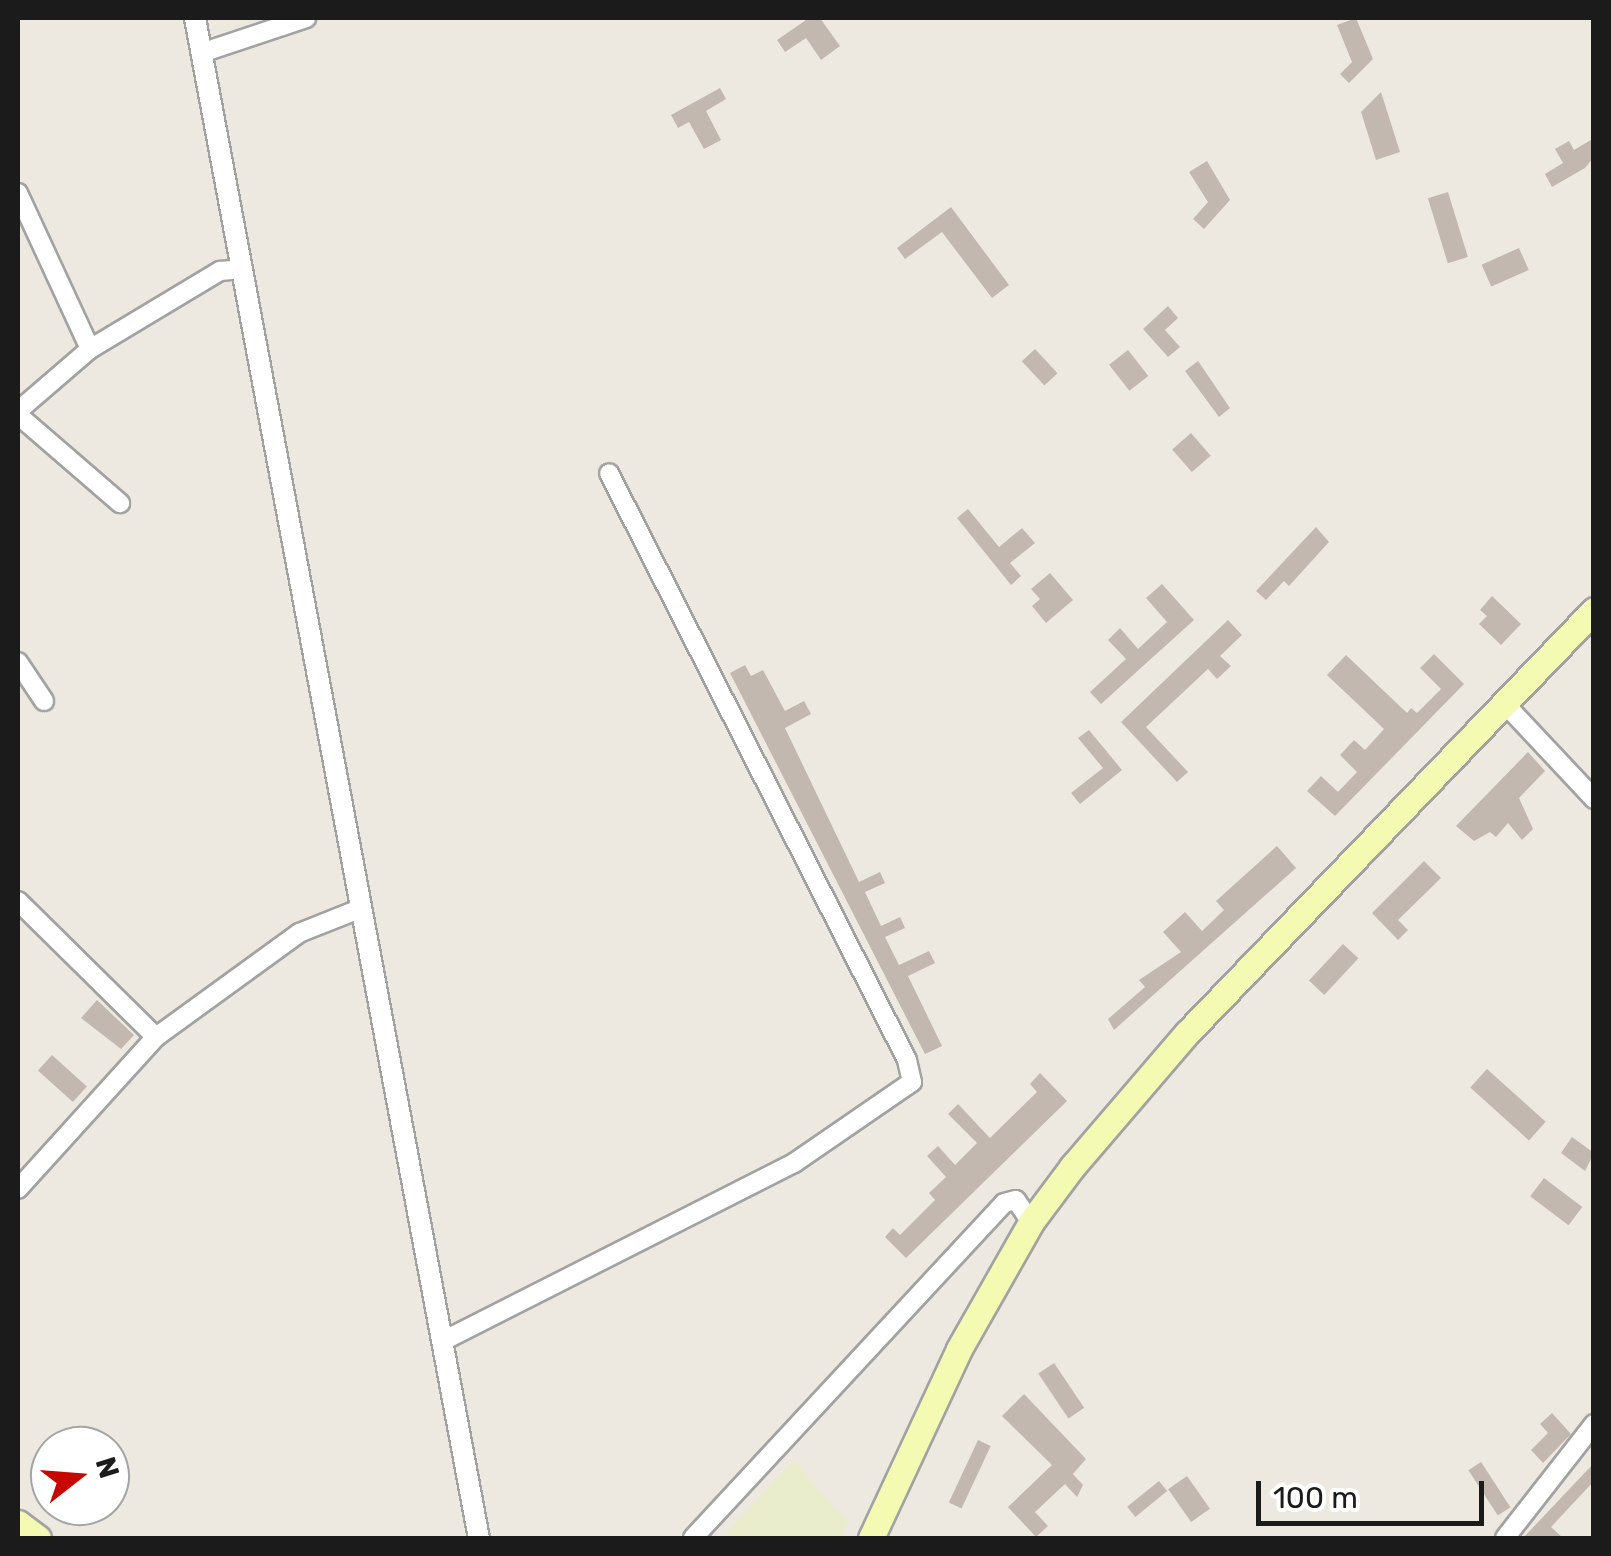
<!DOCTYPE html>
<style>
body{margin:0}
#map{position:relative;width:1611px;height:1556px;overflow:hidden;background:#ede9e1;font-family:Rubik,sans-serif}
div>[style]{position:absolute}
.farmland>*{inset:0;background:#eaedcb}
.building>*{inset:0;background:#c2b8b0;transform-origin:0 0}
.roads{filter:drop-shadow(2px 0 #a2a2a2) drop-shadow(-2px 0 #a2a2a2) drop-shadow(0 2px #a2a2a2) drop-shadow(0 -2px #a2a2a2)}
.minor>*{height:18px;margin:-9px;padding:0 9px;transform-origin:9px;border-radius:9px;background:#fff}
.tertiary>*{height:20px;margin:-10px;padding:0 10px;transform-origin:10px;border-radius:10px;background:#fff}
.secondary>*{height:25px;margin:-12.5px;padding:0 12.5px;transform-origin:12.5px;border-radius:12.5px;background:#f5fab2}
span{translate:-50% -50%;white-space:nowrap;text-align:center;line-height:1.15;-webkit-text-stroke:8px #fff;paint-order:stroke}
.frame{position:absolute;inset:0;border:20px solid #1b1b1b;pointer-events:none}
.north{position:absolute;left:30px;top:1426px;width:100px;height:100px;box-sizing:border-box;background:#fff;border:2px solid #a4a4a4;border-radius:50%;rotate:73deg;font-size:28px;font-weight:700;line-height:40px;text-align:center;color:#1b1b1b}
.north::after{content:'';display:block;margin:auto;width:35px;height:45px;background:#c70600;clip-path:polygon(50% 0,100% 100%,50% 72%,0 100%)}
.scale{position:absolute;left:1256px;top:1481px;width:228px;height:45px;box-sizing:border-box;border:5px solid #1b1b1b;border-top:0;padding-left:12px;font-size:30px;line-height:35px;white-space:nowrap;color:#1b1b1b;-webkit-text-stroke:8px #fff;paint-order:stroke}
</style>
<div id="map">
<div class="farmland">
<i style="clip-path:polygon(793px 1460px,848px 1522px,840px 1538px,722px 1538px)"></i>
</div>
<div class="building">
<i style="clip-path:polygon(809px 18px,820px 18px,840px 46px,821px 60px,806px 38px,785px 52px,777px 40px)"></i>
<i style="clip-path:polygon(1356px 18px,1373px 59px,1349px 83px,1340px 74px,1352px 62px,1337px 25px)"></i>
<i style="clip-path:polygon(720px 88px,726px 99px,706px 111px,721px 140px,704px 149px,689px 122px,678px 128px,671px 115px)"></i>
<i style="clip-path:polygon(1381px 92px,1400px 152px,1376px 160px,1361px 112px)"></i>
<i style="clip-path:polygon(1594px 138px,1594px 157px,1585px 168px,1552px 187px,1545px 174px,1563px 163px,1555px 149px,1569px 141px,1574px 150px)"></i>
<i style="clip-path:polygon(1207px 161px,1230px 200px,1204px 229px,1193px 219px,1208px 202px,1189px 172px)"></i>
<i style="left:1448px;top:192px;width:68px;height:21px;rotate:73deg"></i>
<i style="clip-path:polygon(951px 207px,1009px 285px,992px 298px,942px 232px,905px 259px,897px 248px)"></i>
<i style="left:1519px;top:248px;width:24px;height:41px;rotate:66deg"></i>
<i style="clip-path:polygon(1168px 306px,1178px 318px,1165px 330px,1180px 347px,1168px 357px,1143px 329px)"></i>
<i style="left:1035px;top:349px;width:33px;height:18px;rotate:47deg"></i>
<i style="left:1128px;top:350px;width:33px;height:24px;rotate:52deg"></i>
<i style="clip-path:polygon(1198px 361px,1230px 408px,1219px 417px,1185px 371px)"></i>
<i style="left:1191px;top:433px;width:30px;height:25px;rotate:49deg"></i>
<i style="clip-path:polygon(968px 509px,999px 547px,1022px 528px,1035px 543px,1010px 563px,1021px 576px,1011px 585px,957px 518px)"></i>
<i style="clip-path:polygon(1316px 527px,1329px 542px,1289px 586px,1284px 581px,1266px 600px,1256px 591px)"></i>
<i style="clip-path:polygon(1050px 573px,1073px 600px,1046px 623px,1032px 606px,1040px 599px,1031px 589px)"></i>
<i style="clip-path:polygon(1162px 584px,1194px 620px,1101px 704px,1090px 692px,1126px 659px,1108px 640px,1120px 628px,1138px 649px,1167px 622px,1146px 598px)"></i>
<i style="clip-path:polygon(1492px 596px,1521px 624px,1501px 645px,1479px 624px,1487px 616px,1480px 610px)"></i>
<i style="clip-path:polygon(1228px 620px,1242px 635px,1220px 656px,1231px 666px,1217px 679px,1208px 669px,1146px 727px,1188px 772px,1177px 782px,1121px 722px)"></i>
<i style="clip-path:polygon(1434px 654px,1464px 684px,1335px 816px,1307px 791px,1321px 776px,1338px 792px,1357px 772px,1340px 755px,1354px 740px,1365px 750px,1384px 729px,1327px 675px,1346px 655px,1407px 713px,1411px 708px,1417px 713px,1441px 689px,1420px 668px)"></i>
<i style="clip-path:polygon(745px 665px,751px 676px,763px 670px,785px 711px,804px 701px,811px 714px,785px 728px,859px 882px,880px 872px,885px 883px,865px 892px,881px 926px,900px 917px,905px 928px,885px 937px,899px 965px,929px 951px,935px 963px,908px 976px,942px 1046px,925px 1054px,730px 673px)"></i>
<i style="clip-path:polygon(1089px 730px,1122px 770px,1080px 804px,1071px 793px,1103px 768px,1078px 738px)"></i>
<i style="clip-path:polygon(1528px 752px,1545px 771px,1519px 798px,1533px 829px,1522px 840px,1508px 823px,1496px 837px,1490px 832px,1474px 841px,1456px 826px)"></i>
<i style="clip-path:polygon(1277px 846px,1296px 868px,1114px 1030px,1108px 1019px,1145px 987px,1139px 980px,1181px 952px,1163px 932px,1185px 912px,1202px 931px,1224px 910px,1216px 901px)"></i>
<i style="clip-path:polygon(1424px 861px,1441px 878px,1398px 920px,1408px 930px,1398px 940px,1372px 913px)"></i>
<i style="left:1343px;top:944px;width:21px;height:50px;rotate:43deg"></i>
<i style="clip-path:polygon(97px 1000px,134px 1035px,121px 1049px,81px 1018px)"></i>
<i style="left:52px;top:1055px;width:47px;height:21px;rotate:42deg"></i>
<i style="left:1487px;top:1069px;width:79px;height:25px;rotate:42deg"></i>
<i style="clip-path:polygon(1040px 1073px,1067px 1101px,906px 1258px,885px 1237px,893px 1228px,900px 1235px,935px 1200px,929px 1193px,946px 1177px,927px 1156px,938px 1146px,955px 1165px,977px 1143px,948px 1114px,958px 1104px,990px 1138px,1037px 1092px,1030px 1084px)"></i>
<i style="clip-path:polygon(1572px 1137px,1594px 1153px,1585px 1171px,1561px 1153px)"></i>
<i style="left:1544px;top:1178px;width:48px;height:23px;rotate:37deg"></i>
<i style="left:1054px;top:1363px;width:54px;height:19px;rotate:56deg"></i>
<i style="clip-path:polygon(1024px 1394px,1086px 1459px,1073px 1474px,1083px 1485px,1077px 1497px,1065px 1484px,1035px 1512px,1048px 1526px,1036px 1537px,1008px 1507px,1052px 1465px,1002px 1416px)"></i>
<i style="clip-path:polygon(1552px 1413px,1571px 1434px,1543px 1463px,1531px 1450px,1548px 1433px,1540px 1424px)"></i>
<i style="left:978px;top:1440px;width:14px;height:69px;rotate:25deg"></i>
<i style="left:1481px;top:1462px;width:54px;height:15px;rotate:57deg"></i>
<i style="clip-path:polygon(1594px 1463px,1594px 1481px,1551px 1527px,1563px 1538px,1523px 1538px)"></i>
<i style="left:1187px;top:1476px;width:40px;height:23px;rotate:55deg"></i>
<i style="left:1159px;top:1481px;width:13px;height:41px;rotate:51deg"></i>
</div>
<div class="roads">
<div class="minor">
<i style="left:201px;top:53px;width:111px;rotate:-18.4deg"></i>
<i style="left:18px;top:193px;width:172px;rotate:65.2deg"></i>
<i style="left:18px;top:411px;width:95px;rotate:-40.7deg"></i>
<i style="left:90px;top:349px;width:152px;rotate:-31deg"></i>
<i style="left:220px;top:271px;width:21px;rotate:-5deg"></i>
<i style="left:18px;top:415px;width:135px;rotate:40.8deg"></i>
<i style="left:18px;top:662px;width:47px;rotate:56.3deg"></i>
<i style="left:1504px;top:703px;width:132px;rotate:46.8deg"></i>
<i style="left:18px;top:901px;width:194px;rotate:44.6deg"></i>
<i style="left:18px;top:1189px;width:205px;rotate:-47.8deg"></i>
<i style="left:156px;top:1037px;width:177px;rotate:-36deg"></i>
<i style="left:299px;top:933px;width:68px;rotate:-21.6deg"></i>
<i style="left:443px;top:1341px;width:394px;rotate:-26.9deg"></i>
<i style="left:794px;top:1163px;width:143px;rotate:-34.5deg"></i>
<i style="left:912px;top:1082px;width:23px;rotate:-103deg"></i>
<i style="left:907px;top:1060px;width:658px;rotate:-116.92deg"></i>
<i style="left:693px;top:1538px;width:457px;rotate:-47.1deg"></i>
<i style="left:1004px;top:1203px;width:12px;rotate:-14deg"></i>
<i style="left:1016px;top:1200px;width:27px;rotate:56deg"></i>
<i style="left:1505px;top:1538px;width:145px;rotate:-52deg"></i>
</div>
<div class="tertiary">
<i style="left:195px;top:18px;width:1546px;rotate:79.42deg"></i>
</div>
<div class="secondary">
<i style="left:18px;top:1523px;width:25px;rotate:37deg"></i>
<i style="left:871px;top:1538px;width:208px;rotate:-65deg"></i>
<i style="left:959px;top:1349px;width:146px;rotate:-60.4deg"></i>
<i style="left:1031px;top:1222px;width:69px;rotate:-53.3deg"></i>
<i style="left:1072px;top:1167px;width:177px;rotate:-49.4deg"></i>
<i style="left:1187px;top:1033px;width:587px;rotate:-46.1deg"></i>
</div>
</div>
<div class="frame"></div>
<div class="north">N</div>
<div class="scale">100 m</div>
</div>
